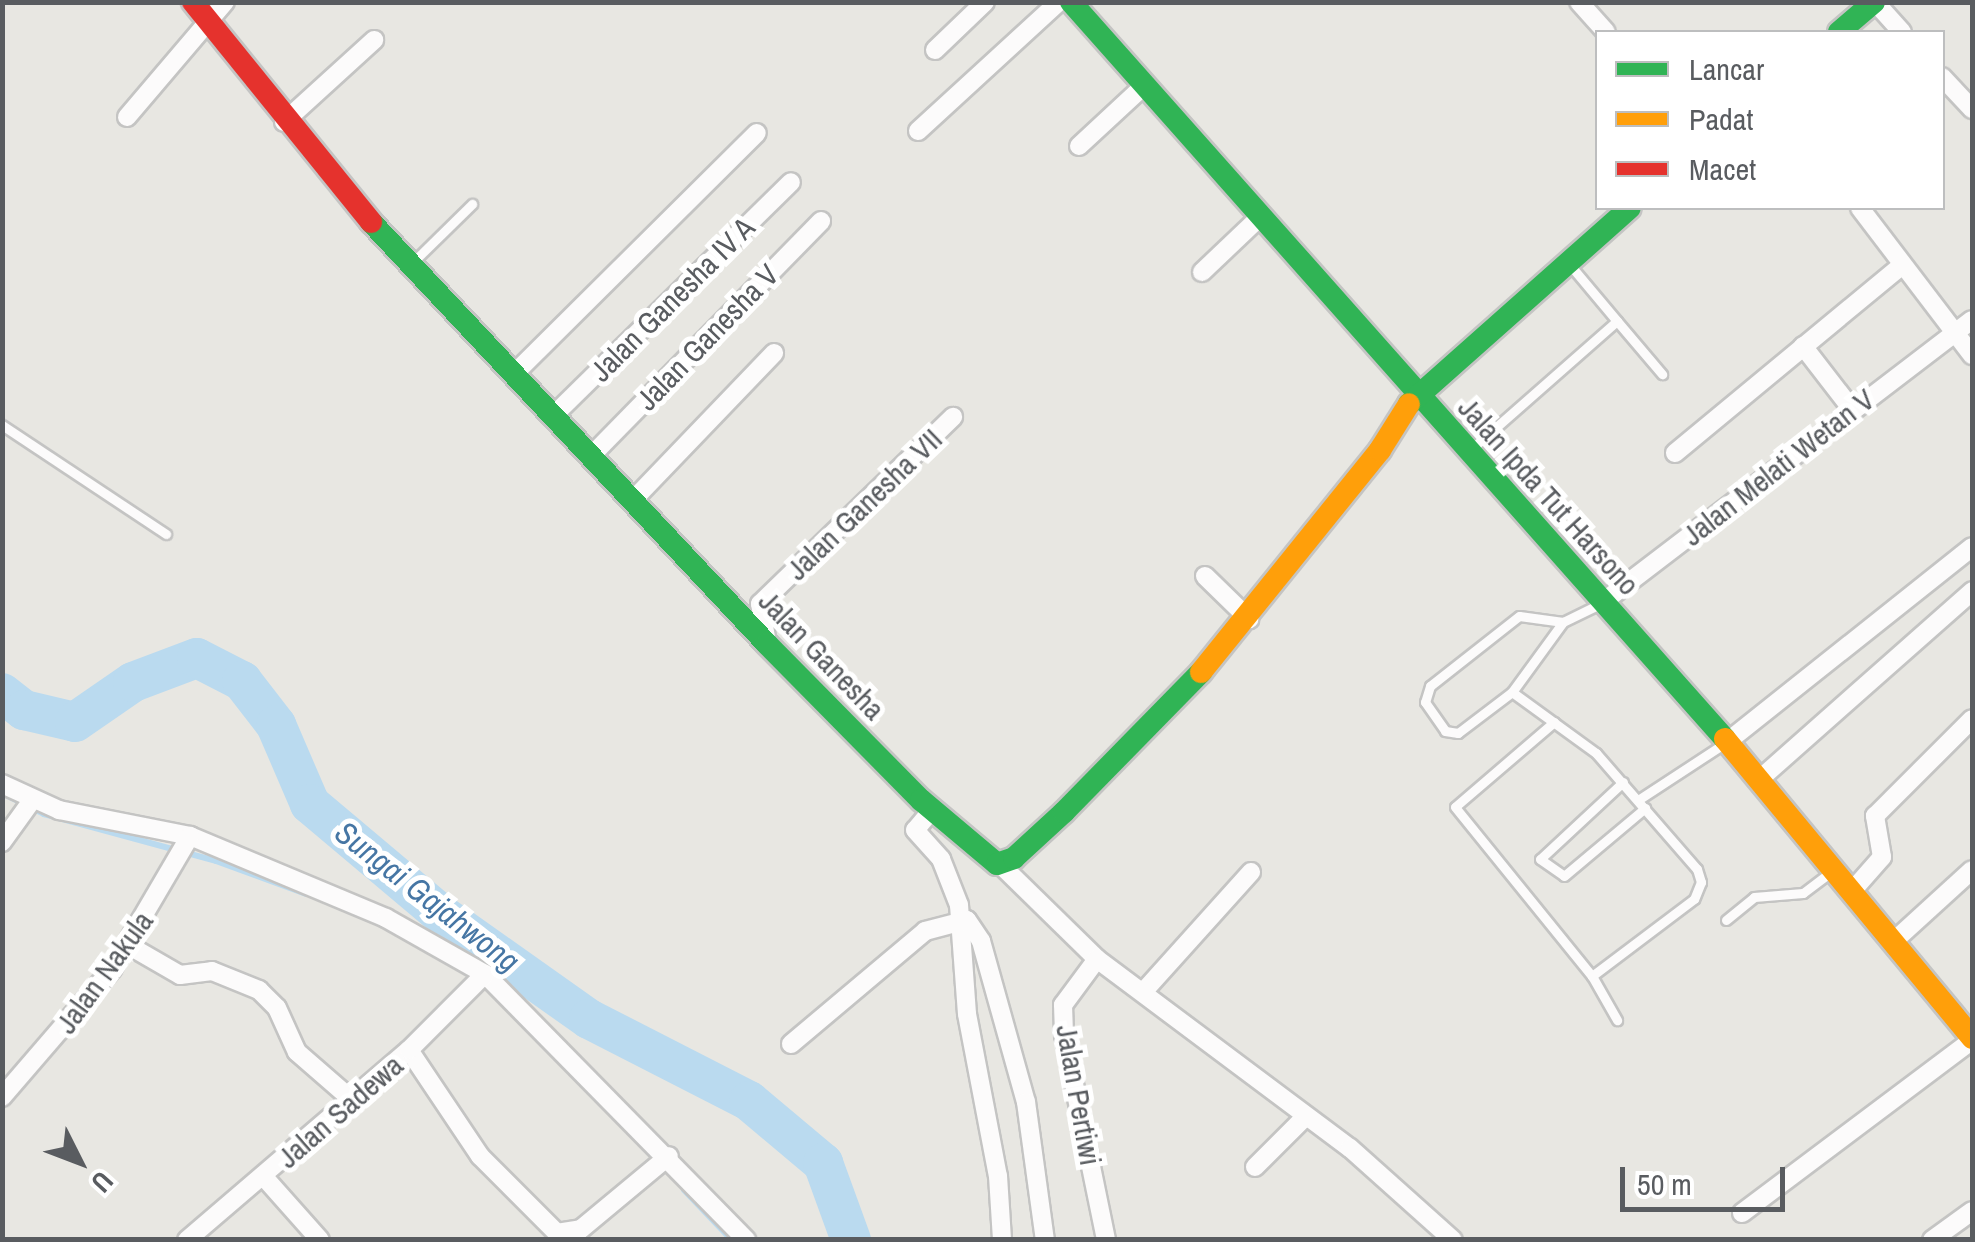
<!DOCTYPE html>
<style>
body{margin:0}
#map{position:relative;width:1975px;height:1242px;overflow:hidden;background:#e8e7e2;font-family:"Archivo Narrow",sans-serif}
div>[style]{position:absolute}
.stream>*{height:6px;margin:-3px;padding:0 3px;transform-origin:3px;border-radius:3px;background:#badaef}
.river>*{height:40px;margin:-20px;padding:0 20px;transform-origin:20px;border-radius:20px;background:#badaef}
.roads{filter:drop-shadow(2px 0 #c4c4c3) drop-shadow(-2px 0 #c4c4c3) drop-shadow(0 2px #c4c4c3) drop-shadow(0 -2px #c4c4c3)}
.lane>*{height:9px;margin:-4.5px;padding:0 4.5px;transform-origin:4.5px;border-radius:4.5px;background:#fcfbfb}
.street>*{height:18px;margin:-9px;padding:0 9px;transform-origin:9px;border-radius:9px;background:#fcfbfb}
.fast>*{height:22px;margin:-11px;padding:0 11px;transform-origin:11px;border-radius:11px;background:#30b455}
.slow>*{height:22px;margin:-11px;padding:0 11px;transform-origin:11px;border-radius:11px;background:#ff9f0a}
.jam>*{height:22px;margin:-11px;padding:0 11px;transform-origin:11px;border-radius:11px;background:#e5322d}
span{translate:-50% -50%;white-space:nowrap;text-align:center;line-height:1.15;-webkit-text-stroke:10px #fff;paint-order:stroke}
.street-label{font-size:30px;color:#595c60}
.water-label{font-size:32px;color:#4676a4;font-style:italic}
.frame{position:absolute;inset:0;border:5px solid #595c60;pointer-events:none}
.legend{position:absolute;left:1595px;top:30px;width:350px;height:180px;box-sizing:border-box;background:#fff;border:2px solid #bdbebf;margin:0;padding:12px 18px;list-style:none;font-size:30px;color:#595c60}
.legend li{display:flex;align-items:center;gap:20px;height:50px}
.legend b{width:50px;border:2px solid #bdbebf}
.north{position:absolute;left:30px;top:1112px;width:100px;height:100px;-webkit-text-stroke:8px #fff;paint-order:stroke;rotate:132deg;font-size:28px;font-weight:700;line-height:40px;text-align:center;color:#595c60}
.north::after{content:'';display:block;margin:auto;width:35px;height:45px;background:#595c60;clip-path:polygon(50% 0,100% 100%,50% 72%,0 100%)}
.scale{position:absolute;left:1620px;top:1167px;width:165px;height:45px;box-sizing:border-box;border:5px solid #595c60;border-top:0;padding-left:12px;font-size:30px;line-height:35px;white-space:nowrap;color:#595c60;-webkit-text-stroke:8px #fff;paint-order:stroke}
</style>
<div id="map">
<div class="stream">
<i style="left:2px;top:793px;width:47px;rotate:26.6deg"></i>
<i style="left:44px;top:814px;width:178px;rotate:15.3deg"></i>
<i style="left:216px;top:861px;width:96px;rotate:20.1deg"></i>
<i style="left:684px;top:1190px;width:69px;rotate:46.2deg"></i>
</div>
<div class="river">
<i style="left:2px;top:693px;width:28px;rotate:38deg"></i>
<i style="left:24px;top:710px;width:52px;rotate:13.2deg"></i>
<i style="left:75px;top:722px;width:70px;rotate:-34.6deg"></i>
<i style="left:133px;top:682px;width:68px;rotate:-20.6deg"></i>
<i style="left:197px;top:658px;width:51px;rotate:27.1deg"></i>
<i style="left:242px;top:681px;width:56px;rotate:52.3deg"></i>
<i style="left:276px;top:725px;width:86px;rotate:66.7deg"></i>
<i style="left:310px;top:804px;width:172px;rotate:40.1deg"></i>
<i style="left:442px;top:915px;width:180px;rotate:35.3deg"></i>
<i style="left:589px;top:1019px;width:180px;rotate:27.1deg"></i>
<i style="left:749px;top:1101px;width:97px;rotate:40deg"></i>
<i style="left:823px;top:1163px;width:82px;rotate:70deg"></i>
</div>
<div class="roads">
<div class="lane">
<i style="left:413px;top:262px;width:83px;rotate:-44.5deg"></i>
<i style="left:1617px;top:321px;width:70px;rotate:49.7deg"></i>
<i style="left:2px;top:425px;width:197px;rotate:33.6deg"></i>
<i style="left:1469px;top:451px;width:197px;rotate:-41.3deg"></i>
<i style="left:1617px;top:321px;width:72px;rotate:-129.9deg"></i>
<i style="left:1563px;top:622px;width:44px;rotate:-172.2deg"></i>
<i style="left:1519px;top:616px;width:113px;rotate:141.8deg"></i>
<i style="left:1430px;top:686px;width:17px;rotate:107deg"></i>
<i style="left:1425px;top:702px;width:35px;rotate:55deg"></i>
<i style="left:1445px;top:731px;width:13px;rotate:9deg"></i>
<i style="left:1458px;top:733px;width:68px;rotate:-37.2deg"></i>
<i style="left:1512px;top:692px;width:87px;rotate:-53.9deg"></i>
<i style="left:1563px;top:622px;width:43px;rotate:-26deg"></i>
<i style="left:1512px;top:692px;width:104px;rotate:36deg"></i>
<i style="left:1596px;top:753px;width:154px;rotate:49deg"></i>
<i style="left:1697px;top:869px;width:14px;rotate:73deg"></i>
<i style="left:1701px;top:882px;width:18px;rotate:112deg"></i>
<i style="left:1694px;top:899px;width:128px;rotate:143deg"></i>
<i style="left:1554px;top:722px;width:130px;rotate:139.4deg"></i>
<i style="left:1455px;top:807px;width:218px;rotate:51deg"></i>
<i style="left:1592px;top:976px;width:51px;rotate:60.4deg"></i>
<i style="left:1623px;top:782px;width:113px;rotate:137.1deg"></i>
<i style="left:1540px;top:859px;width:29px;rotate:35deg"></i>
<i style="left:1564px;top:876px;width:106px;rotate:-40deg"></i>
<i style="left:1638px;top:800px;width:104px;rotate:-33.2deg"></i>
<i style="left:1726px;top:920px;width:36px;rotate:-39deg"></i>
<i style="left:1754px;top:897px;width:49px;rotate:-4.7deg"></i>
<i style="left:1803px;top:893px;width:35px;rotate:-37deg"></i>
</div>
<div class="street">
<i style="left:1579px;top:2px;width:40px;rotate:48deg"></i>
<i style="left:1875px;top:2px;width:40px;rotate:48deg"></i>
<i style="left:935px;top:50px;width:69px;rotate:-43.8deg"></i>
<i style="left:1942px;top:77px;width:44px;rotate:46.8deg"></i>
<i style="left:127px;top:117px;width:151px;rotate:-49.6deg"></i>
<i style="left:284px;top:122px;width:122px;rotate:-42.3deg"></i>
<i style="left:918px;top:131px;width:191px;rotate:-42.5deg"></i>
<i style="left:1079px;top:146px;width:91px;rotate:-42.8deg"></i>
<i style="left:1860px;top:208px;width:185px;rotate:52.7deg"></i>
<i style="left:1202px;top:272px;width:81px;rotate:-43.5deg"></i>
<i style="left:1803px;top:346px;width:78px;rotate:52.3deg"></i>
<i style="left:514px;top:374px;width:342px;rotate:-44.8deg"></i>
<i style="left:554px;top:415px;width:332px;rotate:-44.5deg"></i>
<i style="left:1675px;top:453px;width:295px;rotate:-39.6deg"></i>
<i style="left:593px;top:454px;width:326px;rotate:-45.6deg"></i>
<i style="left:635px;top:498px;width:201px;rotate:-46.2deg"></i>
<i style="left:1205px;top:576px;width:62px;rotate:44.3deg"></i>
<i style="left:1603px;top:602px;width:464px;rotate:-37.4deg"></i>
<i style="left:767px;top:643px;width:40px;rotate:-100deg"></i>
<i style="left:760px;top:604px;width:269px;rotate:-44.1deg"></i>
<i style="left:1727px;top:742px;width:313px;rotate:-38.5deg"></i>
<i style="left:1761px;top:778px;width:282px;rotate:-41.5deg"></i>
<i style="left:2px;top:784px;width:63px;rotate:24.5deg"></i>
<i style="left:59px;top:810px;width:134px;rotate:11.2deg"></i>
<i style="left:190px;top:836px;width:212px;rotate:22.7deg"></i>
<i style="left:386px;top:918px;width:114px;rotate:29.5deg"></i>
<i style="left:485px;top:974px;width:373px;rotate:45.5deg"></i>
<i style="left:932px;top:810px;width:26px;rotate:130deg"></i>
<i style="left:915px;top:830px;width:39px;rotate:48deg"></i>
<i style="left:941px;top:859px;width:49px;rotate:68.6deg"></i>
<i style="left:959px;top:905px;width:109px;rotate:85.8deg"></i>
<i style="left:967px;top:1014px;width:165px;rotate:79.2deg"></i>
<i style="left:998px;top:1176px;width:64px;rotate:86.4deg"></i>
<i style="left:2px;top:842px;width:53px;rotate:-54.2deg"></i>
<i style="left:1001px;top:865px;width:134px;rotate:44.4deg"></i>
<i style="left:1097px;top:959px;width:316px;rotate:36.8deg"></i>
<i style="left:1350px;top:1148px;width:138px;rotate:41.8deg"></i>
<i style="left:1853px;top:890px;width:44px;rotate:-48.7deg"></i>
<i style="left:1882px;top:857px;width:42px;rotate:-99.7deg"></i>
<i style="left:1875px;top:816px;width:137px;rotate:-45deg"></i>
<i style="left:1894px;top:941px;width:105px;rotate:-42.3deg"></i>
<i style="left:128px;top:945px;width:60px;rotate:30deg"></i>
<i style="left:180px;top:975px;width:32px;rotate:-7deg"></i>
<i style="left:212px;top:971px;width:51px;rotate:22deg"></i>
<i style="left:259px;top:990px;width:25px;rotate:45deg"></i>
<i style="left:277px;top:1008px;width:48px;rotate:65.6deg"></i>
<i style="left:297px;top:1052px;width:72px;rotate:41deg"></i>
<i style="left:1097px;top:959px;width:57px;rotate:126.5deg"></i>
<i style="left:1063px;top:1005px;width:30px;rotate:88deg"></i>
<i style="left:1064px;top:1035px;width:209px;rotate:78.4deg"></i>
<i style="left:1144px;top:991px;width:160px;rotate:-48deg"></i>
<i style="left:791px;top:1044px;width:175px;rotate:-40.1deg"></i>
<i style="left:925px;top:931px;width:43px;rotate:-14.7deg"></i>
<i style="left:967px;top:920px;width:25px;rotate:56deg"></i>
<i style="left:981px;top:941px;width:167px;rotate:74.4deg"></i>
<i style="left:1026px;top:1102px;width:139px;rotate:82.2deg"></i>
<i style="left:409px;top:1050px;width:128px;rotate:56.2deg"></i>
<i style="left:480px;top:1156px;width:109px;rotate:45deg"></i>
<i style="left:557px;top:1233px;width:24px;rotate:-9deg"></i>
<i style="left:581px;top:1229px;width:114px;rotate:-39.7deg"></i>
<i style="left:2px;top:1097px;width:169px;rotate:-49.3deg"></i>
<i style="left:112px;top:969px;width:154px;rotate:-59.6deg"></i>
<i style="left:1255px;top:1167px;width:72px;rotate:-45deg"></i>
<i style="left:264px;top:1177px;width:84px;rotate:48.4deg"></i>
<i style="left:1742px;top:1213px;width:288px;rotate:-36.9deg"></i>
<i style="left:187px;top:1240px;width:292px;rotate:-40.6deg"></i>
<i style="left:409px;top:1050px;width:107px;rotate:-45deg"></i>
<i style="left:1932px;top:1240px;width:49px;rotate:-35.9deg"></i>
</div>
<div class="fast">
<i style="left:1071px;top:2px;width:985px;rotate:48.41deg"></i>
<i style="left:1839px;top:32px;width:46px;rotate:-40.6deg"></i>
<i style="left:371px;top:222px;width:579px;rotate:46.82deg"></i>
<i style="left:767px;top:644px;width:219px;rotate:45.4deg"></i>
<i style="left:921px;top:800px;width:99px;rotate:40.1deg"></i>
<i style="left:997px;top:864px;width:18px;rotate:-19deg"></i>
<i style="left:1014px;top:858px;width:68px;rotate:-42.6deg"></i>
<i style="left:1064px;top:812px;width:196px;rotate:-45.6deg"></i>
<i style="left:1409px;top:404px;width:295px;rotate:-41.6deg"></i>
</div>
<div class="slow">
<i style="left:1201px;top:672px;width:285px;rotate:-51.1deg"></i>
<i style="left:1380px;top:450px;width:54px;rotate:-57.8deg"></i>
<i style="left:1725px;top:739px;width:388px;rotate:50.4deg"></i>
</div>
<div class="jam">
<i style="left:193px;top:2px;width:283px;rotate:51deg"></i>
</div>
</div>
<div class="street-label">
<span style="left:672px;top:299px;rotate:-45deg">Jalan Ganesha IV A</span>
<span style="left:707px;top:337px;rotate:-46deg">Jalan Ganesha V</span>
<span style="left:1778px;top:467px;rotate:-38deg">Jalan Melati Wetan V</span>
<span style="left:1549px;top:496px;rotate:48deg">Jalan Ipda Tut Harsono</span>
<span style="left:864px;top:504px;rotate:-44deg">Jalan Ganesha VII</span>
<span style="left:822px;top:655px;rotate:46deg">Jalan Ganesha</span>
<span style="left:104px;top:972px;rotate:-54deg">Jalan Nakula</span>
<span style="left:1079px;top:1095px;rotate:80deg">Jalan Pertiwi</span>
<span style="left:340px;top:1111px;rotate:-41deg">Jalan Sadewa</span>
</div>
<div class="water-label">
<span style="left:427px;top:897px;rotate:38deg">Sungai Gajahwong</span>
</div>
<div class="frame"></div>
<ul class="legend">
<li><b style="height:12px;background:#30b455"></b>Lancar</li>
<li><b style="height:12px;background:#ff9f0a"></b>Padat</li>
<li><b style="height:12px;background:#e5322d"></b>Macet</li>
</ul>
<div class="north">U</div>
<div class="scale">50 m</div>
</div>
